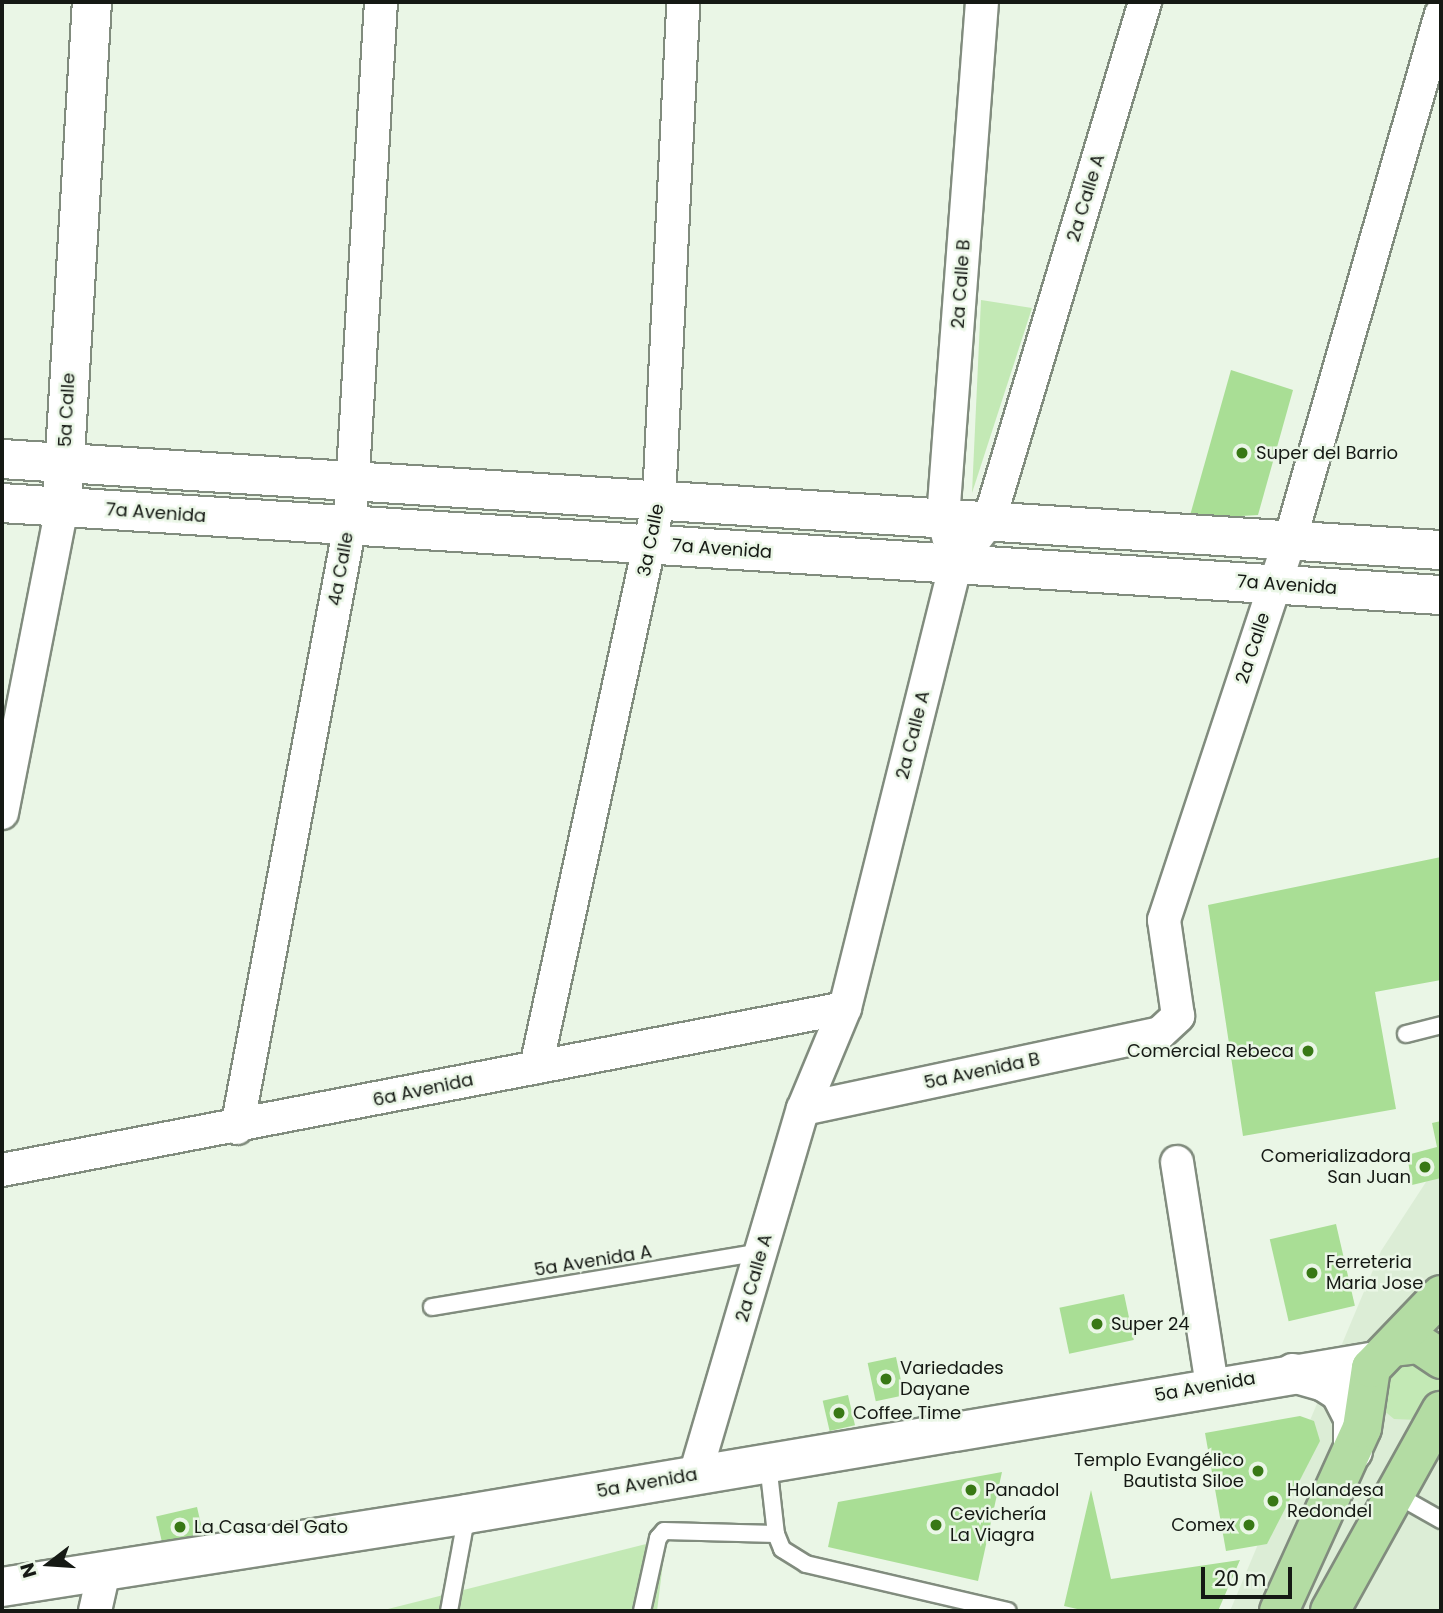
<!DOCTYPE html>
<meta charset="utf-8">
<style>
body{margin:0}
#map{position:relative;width:1443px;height:1613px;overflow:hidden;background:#eaf6e6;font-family:Poppins,sans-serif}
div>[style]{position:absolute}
.built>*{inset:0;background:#dcedd6}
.green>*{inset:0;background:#c3e9b5}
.building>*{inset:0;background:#a9de95;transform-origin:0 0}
.roads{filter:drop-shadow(2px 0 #818c7e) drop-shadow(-2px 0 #818c7e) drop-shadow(0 2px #818c7e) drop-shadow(0 -2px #818c7e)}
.lane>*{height:16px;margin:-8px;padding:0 8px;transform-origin:8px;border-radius:8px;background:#fff}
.street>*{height:32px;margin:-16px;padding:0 16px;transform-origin:16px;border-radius:16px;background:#fff}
.secondary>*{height:38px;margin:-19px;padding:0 19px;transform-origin:19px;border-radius:19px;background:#fff}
.primary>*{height:38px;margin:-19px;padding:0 19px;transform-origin:19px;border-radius:19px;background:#b3dca3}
.dots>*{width:19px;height:19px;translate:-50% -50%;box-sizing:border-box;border:4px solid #eaf6e6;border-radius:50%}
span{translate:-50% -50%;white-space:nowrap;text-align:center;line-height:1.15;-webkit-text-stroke:5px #eaf6e6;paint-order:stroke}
.street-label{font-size:18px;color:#151914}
.poi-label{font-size:18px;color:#151914}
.left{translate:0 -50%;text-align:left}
.right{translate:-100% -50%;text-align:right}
.frame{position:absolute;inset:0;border:4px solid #151914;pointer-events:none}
.north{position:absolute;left:14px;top:1529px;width:70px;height:70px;-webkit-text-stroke:5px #eaf6e6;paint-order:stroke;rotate:253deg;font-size:19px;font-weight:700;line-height:28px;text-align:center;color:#151914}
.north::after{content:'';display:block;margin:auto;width:24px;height:32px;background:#151914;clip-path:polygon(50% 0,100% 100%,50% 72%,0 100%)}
.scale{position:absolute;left:1201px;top:1567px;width:91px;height:32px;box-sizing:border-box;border:4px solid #151914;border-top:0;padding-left:9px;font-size:21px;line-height:24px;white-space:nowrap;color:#151914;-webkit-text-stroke:5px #eaf6e6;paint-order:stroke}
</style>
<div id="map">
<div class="built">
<i style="clip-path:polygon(1441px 1159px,1441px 1611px,1230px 1611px,1381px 1251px)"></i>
</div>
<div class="green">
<i style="clip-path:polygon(981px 300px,1032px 308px,972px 493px)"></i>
<i style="clip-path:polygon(1391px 1354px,1439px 1371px,1441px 1394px,1418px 1420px,1394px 1419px,1376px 1404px)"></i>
<i style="clip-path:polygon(666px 1539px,657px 1611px,380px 1611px)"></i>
</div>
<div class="building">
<i style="clip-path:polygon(1231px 370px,1293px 390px,1258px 515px,1189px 519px)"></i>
<i style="clip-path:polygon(1441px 857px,1441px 980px,1375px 992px,1396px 1109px,1243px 1136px,1208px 905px)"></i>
<i style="clip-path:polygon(1441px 1121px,1441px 1178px,1412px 1185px,1407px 1155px,1437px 1147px,1432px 1123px)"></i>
<i style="left:1336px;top:1224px;width:84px;height:68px;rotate:77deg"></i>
<i style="left:1124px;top:1294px;width:47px;height:66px;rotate:78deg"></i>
<i style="left:896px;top:1357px;width:39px;height:29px;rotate:78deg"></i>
<i style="left:848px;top:1395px;width:31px;height:26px;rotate:77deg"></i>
<i style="clip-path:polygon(1300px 1416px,1314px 1421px,1320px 1441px,1267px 1544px,1226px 1551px,1205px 1433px)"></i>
<i style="clip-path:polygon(1002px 1472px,978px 1581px,828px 1547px,838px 1502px)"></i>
<i style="clip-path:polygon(1091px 1490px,1111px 1579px,1240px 1560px,1218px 1611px,1086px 1611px,1064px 1606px)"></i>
<i style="left:197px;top:1507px;width:31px;height:42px;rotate:77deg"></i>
</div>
<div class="roads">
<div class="lane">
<i style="left:1406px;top:1034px;width:36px;rotate:-14deg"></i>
<i style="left:432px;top:1307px;width:334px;rotate:-9.5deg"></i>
<i style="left:768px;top:1464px;width:70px;rotate:83.5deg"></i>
<i style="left:776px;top:1534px;width:16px;rotate:68deg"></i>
<i style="left:782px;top:1549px;width:28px;rotate:32deg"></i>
<i style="left:806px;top:1564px;width:207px;rotate:13.1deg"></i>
<i style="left:1395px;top:1494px;width:53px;rotate:29.5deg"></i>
<i style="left:449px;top:1611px;width:99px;rotate:-79.5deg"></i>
<i style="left:642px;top:1611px;width:75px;rotate:-77.6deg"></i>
<i style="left:658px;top:1538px;width:9px;rotate:-49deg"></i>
<i style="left:664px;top:1531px;width:112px;rotate:1.5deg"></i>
</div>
<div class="street">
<i style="left:949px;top:540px;width:23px;rotate:-105deg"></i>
<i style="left:943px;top:518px;width:517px;rotate:-85.68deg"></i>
<i style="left:2px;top:813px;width:312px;rotate:-78.9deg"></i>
<i style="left:536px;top:1067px;width:580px;rotate:-77.76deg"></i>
<i style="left:659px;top:500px;width:499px;rotate:-87.2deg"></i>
<i style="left:803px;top:1109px;width:365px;rotate:-12deg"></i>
<i style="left:1160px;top:1033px;width:25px;rotate:-43deg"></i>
<i style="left:1178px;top:1016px;width:97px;rotate:-98.3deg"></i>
<i style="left:1164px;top:920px;width:400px;rotate:-71.7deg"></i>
<i style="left:1290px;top:540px;width:547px;rotate:-73.98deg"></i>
<i style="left:237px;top:1128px;width:613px;rotate:-79.39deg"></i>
<i style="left:350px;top:525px;width:524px;rotate:-86.61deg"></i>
<i style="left:1177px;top:1162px;width:227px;rotate:81.1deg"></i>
<i style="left:2px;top:1170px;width:858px;rotate:-10.88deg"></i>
<i style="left:695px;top:1475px;width:382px;rotate:-73.6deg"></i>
<i style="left:803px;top:1109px;width:109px;rotate:-67.4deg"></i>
<i style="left:845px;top:1008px;width:458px;rotate:-76deg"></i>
<i style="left:956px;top:564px;width:54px;rotate:-52.5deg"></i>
<i style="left:989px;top:521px;width:542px;rotate:-73.27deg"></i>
<i style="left:95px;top:1611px;width:41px;rotate:-77.3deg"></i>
</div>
<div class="secondary">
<i style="left:2px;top:459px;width:1442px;rotate:3.62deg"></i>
<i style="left:63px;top:489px;width:488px;rotate:-86.6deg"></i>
<i style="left:2px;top:503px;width:1442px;rotate:3.66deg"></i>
<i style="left:1293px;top:1373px;width:32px;rotate:16deg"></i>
<i style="left:1324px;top:1382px;width:19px;rotate:32deg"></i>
<i style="left:1340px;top:1392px;width:28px;rotate:63deg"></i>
<i style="left:1353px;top:1417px;width:34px;rotate:90deg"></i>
<i style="left:2px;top:1587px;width:471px;rotate:-8.9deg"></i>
<i style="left:467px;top:1514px;width:922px;rotate:-9.55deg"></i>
</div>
<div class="primary">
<i style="left:1394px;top:1347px;width:25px;rotate:-7deg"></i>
<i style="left:1419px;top:1344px;width:27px;rotate:34deg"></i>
<i style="left:1279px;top:1611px;width:201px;rotate:-65.6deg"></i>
<i style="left:1362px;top:1428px;width:61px;rotate:-81.5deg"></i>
<i style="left:1371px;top:1368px;width:101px;rotate:-46.2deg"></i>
<i style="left:1330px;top:1611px;width:229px;rotate:-61deg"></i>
</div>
</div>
<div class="dots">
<i style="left:1242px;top:453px;background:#387815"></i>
<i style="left:1308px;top:1051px;background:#387815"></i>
<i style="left:1425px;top:1167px;background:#387815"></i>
<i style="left:1312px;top:1273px;background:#387815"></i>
<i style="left:1097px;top:1324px;background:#387815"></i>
<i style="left:886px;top:1379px;background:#387815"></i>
<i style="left:839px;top:1413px;background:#387815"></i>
<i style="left:1258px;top:1471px;background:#387815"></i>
<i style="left:971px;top:1490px;background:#387815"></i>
<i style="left:1273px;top:1501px;background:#387815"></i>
<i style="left:936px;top:1525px;background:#387815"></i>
<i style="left:1249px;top:1525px;background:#387815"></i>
<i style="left:180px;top:1527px;background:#387815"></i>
</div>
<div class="street-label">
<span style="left:1086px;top:198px;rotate:-73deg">2a Calle A</span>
<span style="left:961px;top:284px;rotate:-86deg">2a Calle B</span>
<span style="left:67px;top:410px;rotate:-87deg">5a Calle</span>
<span style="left:156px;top:513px;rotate:4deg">7a Avenida</span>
<span style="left:651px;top:540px;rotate:-79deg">3a Calle</span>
<span style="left:722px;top:549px;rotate:4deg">7a Avenida</span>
<span style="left:341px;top:569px;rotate:-80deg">4a Calle</span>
<span style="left:1287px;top:585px;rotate:4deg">7a Avenida</span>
<span style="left:1253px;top:648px;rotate:-72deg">2a Calle</span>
<span style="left:913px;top:735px;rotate:-76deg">2a Calle A</span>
<span style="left:982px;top:1071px;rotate:-12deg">5a Avenida B</span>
<span style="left:423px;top:1090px;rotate:-12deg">6a Avenida</span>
<span style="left:593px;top:1261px;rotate:-9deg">5a Avenida A</span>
<span style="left:754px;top:1278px;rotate:-74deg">2a Calle A</span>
<span style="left:1205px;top:1387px;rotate:-10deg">5a Avenida</span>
<span style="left:647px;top:1483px;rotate:-10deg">5a Avenida</span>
</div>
<div class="poi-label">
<span class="left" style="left:1256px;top:453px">Super del Barrio</span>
<span class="right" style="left:1294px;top:1051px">Comercial Rebeca</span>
<span class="right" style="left:1411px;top:1167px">Comerializadora<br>San Juan</span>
<span class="left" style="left:1326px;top:1273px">Ferreteria<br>Maria Jose</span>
<span class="left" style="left:1111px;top:1324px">Super 24</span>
<span class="left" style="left:900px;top:1379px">Variedades<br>Dayane</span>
<span class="left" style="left:853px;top:1413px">Coffee Time</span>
<span class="right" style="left:1244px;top:1471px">Templo Evangélico<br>Bautista Siloe</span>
<span class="left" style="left:985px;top:1490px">Panadol</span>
<span class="left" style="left:1287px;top:1501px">Holandesa<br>Redondel</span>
<span class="left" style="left:950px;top:1525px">Cevichería<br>La Viagra</span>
<span class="right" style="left:1235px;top:1525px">Comex</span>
<span class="left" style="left:194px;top:1527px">La Casa del Gato</span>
</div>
<div class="frame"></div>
<div class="north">N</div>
<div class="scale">20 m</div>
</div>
